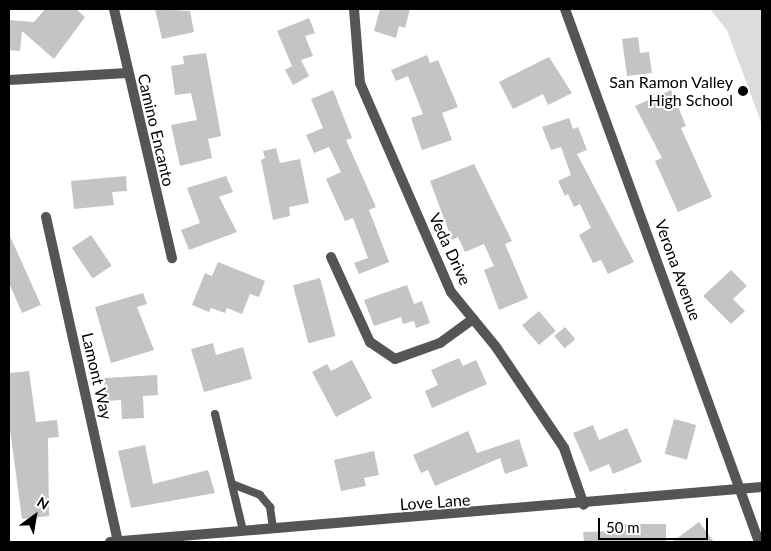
<!DOCTYPE html>
<style>
body{margin:0}
#map{position:relative;width:771px;height:551px;overflow:hidden;background:#fff;font-family:Lato,sans-serif}
div>[style]{position:absolute}
.green>*{inset:0;background:#dcdcdc}
.building>*{inset:0;background:#c4c4c4;transform-origin:0 0}
.service>*{height:8px;margin:-4px;padding:0 4px;transform-origin:4px;border-radius:4px;background:#555}
.minor>*{height:10px;margin:-5px;padding:0 5px;transform-origin:5px;border-radius:5px;background:#555}
.dots>*{width:14px;height:14px;translate:-50% -50%;box-sizing:border-box;border:2px solid #fff;border-radius:50%}
span{translate:-50% -50%;white-space:nowrap;text-align:center;line-height:1.15;-webkit-text-stroke:4px #fff;paint-order:stroke}
.poi-label{font-size:16px;color:#000}
.right{translate:-100% -50%;text-align:right}
.street-label{font-size:16px;color:#000}
.frame{position:absolute;inset:0;border:10px solid #000;pointer-events:none}
.north{position:absolute;left:10px;top:491px;width:50px;height:50px;-webkit-text-stroke:4px #fff;paint-order:stroke;rotate:32deg;font-size:14px;font-weight:700;line-height:20px;text-align:center;color:#000}
.north::after{content:'';display:block;margin:auto;width:18px;height:22px;background:#000;clip-path:polygon(50% 0,100% 100%,50% 72%,0 100%)}
.scale{position:absolute;left:598px;top:518px;width:110px;height:22px;box-sizing:border-box;border:2px solid #000;border-top:0;padding-left:6px;font-size:15px;line-height:18px;white-space:nowrap;color:#000;-webkit-text-stroke:4px #fff;paint-order:stroke}
</style>
<div id="map">
<div class="green">
<i style="clip-path:polygon(710px 9px,762px 9px,762px 125px,727px 30px)"></i>
</div>
<div class="building">
<i style="clip-path:polygon(45px 9px,76px 9px,85px 17px,54px 59px,22px 31px,20px 51px,9px 50px,9px 20px,34px 22px)"></i>
<i style="clip-path:polygon(155px 9px,190px 11px,194px 32px,162px 39px)"></i>
<i style="clip-path:polygon(380px 9px,410px 9px,405px 28px,399px 26px,396px 38px,374px 31px)"></i>
<i style="clip-path:polygon(309px 18px,315px 33px,305px 36px,313px 56px,301px 60px,309px 76px,293px 85px,285px 70px,292px 66px,277px 31px)"></i>
<i style="clip-path:polygon(638px 37px,640px 53px,649px 52px,652px 73px,627px 76px,622px 39px)"></i>
<i style="clip-path:polygon(206px 53px,221px 136px,208px 139px,212px 158px,180px 166px,171px 125px,197px 120px,191px 93px,175px 95px,171px 66px,184px 64px,183px 56px)"></i>
<i style="clip-path:polygon(427px 55px,430px 63px,438px 60px,458px 107px,442px 113px,452px 140px,422px 150px,411px 118px,423px 114px,408px 76px,396px 81px,391px 70px)"></i>
<i style="clip-path:polygon(549px 57px,572px 93px,548px 105px,543px 94px,513px 109px,499px 82px)"></i>
<i style="clip-path:polygon(333px 90px,352px 138px,346px 140px,376px 207px,369px 210px,389px 262px,359px 274px,354px 263px,368px 258px,353px 218px,345px 221px,326px 179px,341px 172px,329px 147px,314px 153px,306px 135px,323px 128px,311px 99px)"></i>
<i style="clip-path:polygon(671px 90px,686px 126px,681px 128px,712px 197px,678px 212px,655px 161px,662px 158px,635px 106px)"></i>
<i style="clip-path:polygon(569px 118px,573px 129px,578px 127px,587px 150px,577px 154px,634px 262px,608px 274px,601px 260px,593px 263px,579px 235px,591px 228px,580px 204px,574px 207px,568px 194px,565px 196px,558px 181px,571px 175px,561px 147px,551px 150px,542px 127px)"></i>
<i style="clip-path:polygon(276px 148px,280px 163px,300px 159px,309px 203px,289px 207px,290px 216px,273px 220px,261px 160px,265px 158px,263px 151px)"></i>
<i style="clip-path:polygon(474px 164px,512px 241px,505px 244px,528px 298px,499px 310px,484px 270px,494px 266px,484px 244px,465px 252px,458px 237px,452px 240px,430px 181px)"></i>
<i style="clip-path:polygon(126px 176px,127px 191px,112px 192px,114px 205px,74px 209px,71px 181px)"></i>
<i style="clip-path:polygon(226px 176px,233px 192px,219px 197px,237px 232px,189px 250px,181px 230px,200px 223px,187px 188px)"></i>
<i style="clip-path:polygon(9px 234px,41px 305px,22px 313px,9px 283px)"></i>
<i style="left:91px;top:235px;width:37px;height:23px;rotate:56deg"></i>
<i style="clip-path:polygon(218px 262px,265px 281px,259px 297px,250px 294px,242px 314px,227px 308px,225px 313px,211px 308px,209px 312px,192px 305px,205px 273px,212px 276px)"></i>
<i style="clip-path:polygon(731px 270px,747px 286px,733px 299px,745px 311px,731px 324px,703px 296px)"></i>
<i style="left:320px;top:278px;width:60px;height:28px;rotate:75deg"></i>
<i style="clip-path:polygon(407px 285px,414px 304px,422px 301px,430px 323px,416px 328px,414px 321px,403px 324px,401px 317px,374px 326px,364px 300px)"></i>
<i style="clip-path:polygon(143px 293px,147px 304px,137px 307px,154px 350px,111px 363px,95px 307px)"></i>
<i style="left:539px;top:311px;width:26px;height:22px;rotate:50deg"></i>
<i style="left:565px;top:327px;width:16px;height:14px;rotate:50deg"></i>
<i style="clip-path:polygon(213px 343px,216px 355px,243px 347px,252px 379px,204px 392px,191px 349px)"></i>
<i style="clip-path:polygon(459px 358px,463px 366px,476px 360px,487px 384px,432px 408px,425px 391px,438px 385px,431px 370px)"></i>
<i style="clip-path:polygon(352px 360px,372px 398px,336px 417px,312px 372px,327px 364px,331px 371px)"></i>
<i style="clip-path:polygon(29px 371px,36px 422px,57px 420px,59px 437px,48px 438px,49px 516px,22px 519px,9px 422px,9px 373px)"></i>
<i style="clip-path:polygon(157px 375px,158px 395px,143px 396px,144px 418px,122px 419px,121px 400px,106px 401px,104px 378px)"></i>
<i style="left:674px;top:419px;width:23px;height:36px;rotate:15deg"></i>
<i style="clip-path:polygon(593px 425px,599px 440px,627px 428px,642px 462px,613px 474px,609px 464px,590px 472px,573px 433px)"></i>
<i style="clip-path:polygon(468px 431px,477px 453px,519px 439px,528px 466px,505px 474px,500px 458px,435px 486px,428px 470px,421px 473px,413px 455px)"></i>
<i style="clip-path:polygon(145px 445px,153px 484px,208px 470px,215px 493px,131px 508px,118px 451px)"></i>
<i style="clip-path:polygon(374px 451px,379px 475px,364px 478px,366px 486px,341px 491px,334px 460px)"></i>
<i style="clip-path:polygon(699px 522px,714px 542px,672px 542px)"></i>
<i style="clip-path:polygon(617px 524px,666px 524px,666px 542px,584px 542px,583px 532px,617px 531px)"></i>
</div>
<div class="service">
<i style="left:215px;top:414px;width:120px;rotate:76.5deg"></i>
<i style="left:232px;top:484px;width:30px;rotate:21deg"></i>
<i style="left:260px;top:495px;width:16px;rotate:50deg"></i>
<i style="left:270px;top:507px;width:22px;rotate:82deg"></i>
</div>
<div class="minor">
<i style="left:114px;top:9px;width:256px;rotate:76.9deg"></i>
<i style="left:354px;top:9px;width:74px;rotate:85.4deg"></i>
<i style="left:360px;top:83px;width:228px;rotate:66.5deg"></i>
<i style="left:451px;top:292px;width:71px;rotate:50.7deg"></i>
<i style="left:496px;top:347px;width:122px;rotate:56deg"></i>
<i style="left:564px;top:448px;width:60px;rotate:70.7deg"></i>
<i style="left:565px;top:9px;width:567px;rotate:70deg"></i>
<i style="left:9px;top:80px;width:118px;rotate:-3.4deg"></i>
<i style="left:46px;top:217px;width:332px;rotate:77.5deg"></i>
<i style="left:331px;top:257px;width:94px;rotate:65.4deg"></i>
<i style="left:370px;top:342px;width:30px;rotate:34deg"></i>
<i style="left:395px;top:359px;width:48px;rotate:-19.6deg"></i>
<i style="left:440px;top:343px;width:41px;rotate:-36deg"></i>
<i style="left:110px;top:542px;width:654px;rotate:-4.82deg"></i>
</div>
<div class="dots">
<i style="left:743px;top:91px;background:#000"></i>
</div>
<div class="poi-label">
<span class="right" style="left:733px;top:91px">San Ramon Valley<br>High School</span>
</div>
<div class="street-label">
<span style="left:156px;top:130px;rotate:77deg">Camino Encanto</span>
<span style="left:450px;top:249px;rotate:65deg">Veda Drive</span>
<span style="left:678px;top:270px;rotate:70deg">Verona Avenue</span>
<span style="left:97px;top:376px;rotate:77deg">Lamont Way</span>
<span style="left:435px;top:502px;rotate:-4deg">Love Lane</span>
</div>
<div class="frame"></div>
<div class="north">N</div>
<div class="scale">50 m</div>
</div>
